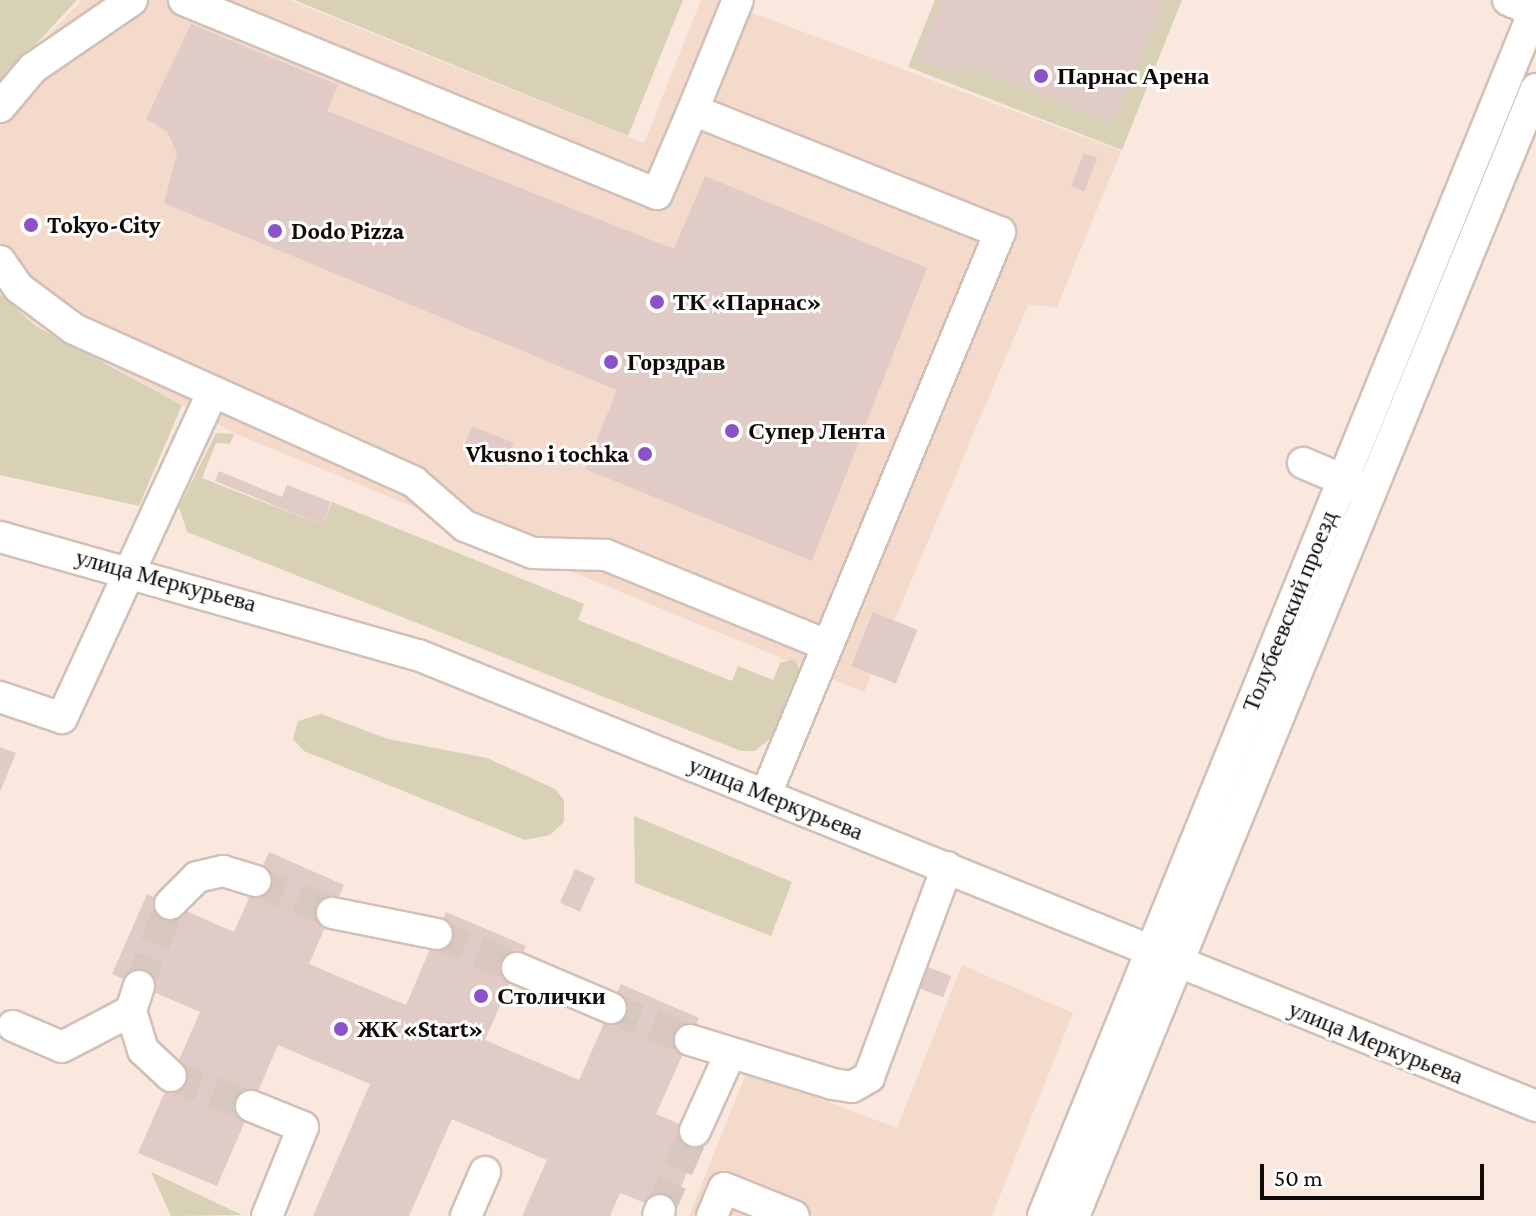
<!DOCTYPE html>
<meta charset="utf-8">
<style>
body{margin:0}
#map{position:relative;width:1536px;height:1216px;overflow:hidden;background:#fae8de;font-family:"Crimson Pro",serif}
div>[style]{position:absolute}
.built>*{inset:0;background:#f3dacb}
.green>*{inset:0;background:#d8d1b5}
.building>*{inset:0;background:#e0cbc7;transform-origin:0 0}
.minor-tunnel>*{height:30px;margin-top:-15px;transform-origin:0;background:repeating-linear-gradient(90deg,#d7c7be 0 30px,transparent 0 45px)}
.roads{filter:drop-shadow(2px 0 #d2c0b6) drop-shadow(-2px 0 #d2c0b6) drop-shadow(0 2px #d2c0b6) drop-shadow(0 -2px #d2c0b6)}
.minor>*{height:30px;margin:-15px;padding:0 15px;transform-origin:15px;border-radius:15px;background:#fff}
.dots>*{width:22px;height:22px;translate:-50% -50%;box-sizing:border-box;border:4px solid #fff;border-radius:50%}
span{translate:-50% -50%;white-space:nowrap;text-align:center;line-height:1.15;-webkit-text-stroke:6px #fff;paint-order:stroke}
.poi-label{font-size:24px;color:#110b08;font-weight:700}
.left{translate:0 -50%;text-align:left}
.right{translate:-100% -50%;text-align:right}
.street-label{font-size:24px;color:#110b08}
.scale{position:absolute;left:1260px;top:1164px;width:224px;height:36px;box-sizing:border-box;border:4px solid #110b08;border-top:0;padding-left:10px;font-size:24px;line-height:28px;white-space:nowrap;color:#110b08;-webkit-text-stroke:6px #fff;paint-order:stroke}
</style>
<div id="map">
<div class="built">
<i style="clip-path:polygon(82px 0,289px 0,644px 143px,701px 0,718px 0,1121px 151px,1057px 307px,1028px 305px,864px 692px,234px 433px,37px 325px,8px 301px,0 291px,0 85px)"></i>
<i style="clip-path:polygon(962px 965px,1073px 1013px,992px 1216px,689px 1216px,747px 1071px,897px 1128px)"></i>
</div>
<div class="green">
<i style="clip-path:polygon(0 0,77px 0,0 83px)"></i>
<i style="clip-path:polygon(294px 0,683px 0,628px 136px)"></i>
<i style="clip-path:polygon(935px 0,1182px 0,1122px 150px,908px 67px)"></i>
<i style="clip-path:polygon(0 294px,36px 326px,182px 405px,139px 506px,0 475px)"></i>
<i style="clip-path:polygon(216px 433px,234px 434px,230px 444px,216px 443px,202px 478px,322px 525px,332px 502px,584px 604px,578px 620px,732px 681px,738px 666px,773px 680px,780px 663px,794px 659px,801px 671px,776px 734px,755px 751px,741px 751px,187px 532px,179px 507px)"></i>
<i style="clip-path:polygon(321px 714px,388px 739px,487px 758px,555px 789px,564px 800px,564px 822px,550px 835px,525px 840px,304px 751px,293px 739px,298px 721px)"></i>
<i style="clip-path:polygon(634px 816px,792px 882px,771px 936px,635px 883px)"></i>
<i style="clip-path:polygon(151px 1172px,242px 1215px,171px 1216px)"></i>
</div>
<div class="building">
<i style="clip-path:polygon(941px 0,1164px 0,1113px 124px,961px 63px,956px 75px,917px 59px)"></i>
<i style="clip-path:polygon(191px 24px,338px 85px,327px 111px,674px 249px,705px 176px,927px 268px,812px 561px,585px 469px,617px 390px,164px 203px,177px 153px,167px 131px,146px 119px)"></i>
<i style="left:1084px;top:153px;width:14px;height:36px;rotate:21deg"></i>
<i style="left:472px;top:426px;width:45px;height:26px;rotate:22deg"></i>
<i style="clip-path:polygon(219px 471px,282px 497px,287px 485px,331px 502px,322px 525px,215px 481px)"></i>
<i style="left:873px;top:612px;width:48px;height:58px;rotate:22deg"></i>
<i style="clip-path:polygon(0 747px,16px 753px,0 792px)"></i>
<i style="clip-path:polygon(269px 852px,344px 885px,309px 964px,406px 1005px,446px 912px,526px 946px,485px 1040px,579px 1080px,621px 984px,699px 1018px,656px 1114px,703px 1134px,670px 1213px,620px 1193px,610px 1216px,522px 1216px,547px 1160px,452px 1119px,409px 1216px,313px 1216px,370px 1084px,278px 1045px,217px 1186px,138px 1153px,200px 1012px,112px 974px,147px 894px,234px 932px)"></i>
<i style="left:575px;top:869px;width:22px;height:37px;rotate:24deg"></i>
<i style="left:928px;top:967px;width:25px;height:23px;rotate:21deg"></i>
</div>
<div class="minor-tunnel">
<i style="left:256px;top:881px;width:82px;rotate:22.8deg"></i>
<i style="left:437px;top:934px;width:87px;rotate:23deg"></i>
<i style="left:139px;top:986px;width:88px;rotate:-69.3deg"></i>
<i style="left:611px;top:1008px;width:85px;rotate:22.1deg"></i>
<i style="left:171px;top:1076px;width:85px;rotate:20.6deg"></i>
<i style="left:660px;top:1210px;width:86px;rotate:-66.1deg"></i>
</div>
<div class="roads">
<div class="minor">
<i style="left:184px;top:0;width:511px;rotate:22.3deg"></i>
<i style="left:657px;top:194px;width:91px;rotate:-66.8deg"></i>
<i style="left:693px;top:110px;width:330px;rotate:21.7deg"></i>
<i style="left:1000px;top:232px;width:609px;rotate:112.61deg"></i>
<i style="left:1508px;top:0;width:30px;rotate:23deg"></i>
<i style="left:0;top:107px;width:51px;rotate:-49.8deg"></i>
<i style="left:33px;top:68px;width:120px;rotate:-34.5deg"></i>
<i style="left:693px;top:110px;width:119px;rotate:-67.8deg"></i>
<i style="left:0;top:261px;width:33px;rotate:55deg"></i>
<i style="left:19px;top:288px;width:69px;rotate:36.7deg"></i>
<i style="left:74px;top:329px;width:373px;rotate:24.2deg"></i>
<i style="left:414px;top:482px;width:67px;rotate:40.8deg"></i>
<i style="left:465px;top:526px;width:73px;rotate:21.7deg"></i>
<i style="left:533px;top:553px;width:73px;rotate:1.6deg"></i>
<i style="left:606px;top:555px;width:238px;rotate:22.2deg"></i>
<i style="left:1303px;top:463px;width:62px;rotate:22.8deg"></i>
<i style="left:0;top:537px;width:434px;rotate:15.8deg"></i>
<i style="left:418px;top:655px;width:1206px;rotate:21.97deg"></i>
<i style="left:0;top:697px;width:65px;rotate:18.7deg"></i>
<i style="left:62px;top:718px;width:355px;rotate:-65.2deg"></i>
<i style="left:170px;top:904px;width:38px;rotate:-45deg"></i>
<i style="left:197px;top:877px;width:27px;rotate:-13deg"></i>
<i style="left:223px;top:871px;width:34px;rotate:17deg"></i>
<i style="left:332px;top:913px;width:107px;rotate:11.3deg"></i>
<i style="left:517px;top:968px;width:102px;rotate:23.1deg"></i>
<i style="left:139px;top:986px;width:26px;rotate:108deg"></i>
<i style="left:131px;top:1011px;width:41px;rotate:72.9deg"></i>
<i style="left:143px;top:1050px;width:38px;rotate:43deg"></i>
<i style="left:13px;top:1026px;width:53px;rotate:23.2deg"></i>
<i style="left:62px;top:1047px;width:78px;rotate:-27.6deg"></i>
<i style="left:690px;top:1040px;width:150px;rotate:17.1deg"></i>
<i style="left:833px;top:1084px;width:19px;rotate:9deg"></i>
<i style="left:852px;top:1087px;width:20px;rotate:-30deg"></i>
<i style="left:869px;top:1077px;width:224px;rotate:-69.6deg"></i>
<i style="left:251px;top:1106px;width:56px;rotate:22deg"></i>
<i style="left:303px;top:1127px;width:96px;rotate:112deg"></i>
<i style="left:695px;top:1131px;width:82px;rotate:-65.6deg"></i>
<i style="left:466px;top:1216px;width:48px;rotate:-66.6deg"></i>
<i style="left:658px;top:1216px;width:6px;rotate:-72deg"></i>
<i style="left:712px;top:1216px;width:30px;rotate:-67deg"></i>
<i style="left:724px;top:1188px;width:75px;rotate:21.8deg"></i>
<i style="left:1043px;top:1216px;width:1307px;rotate:-67.83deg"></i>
<i style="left:1074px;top:1216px;width:1218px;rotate:-67.71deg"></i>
</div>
</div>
<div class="dots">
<i style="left:1041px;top:76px;background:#8b52c9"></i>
<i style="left:31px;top:225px;background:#8b52c9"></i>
<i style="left:275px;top:231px;background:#8b52c9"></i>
<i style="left:657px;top:302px;background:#8b52c9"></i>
<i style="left:611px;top:362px;background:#8b52c9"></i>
<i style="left:732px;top:431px;background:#8b52c9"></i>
<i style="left:645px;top:454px;background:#8b52c9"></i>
<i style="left:481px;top:996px;background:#8b52c9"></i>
<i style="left:341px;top:1029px;background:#8b52c9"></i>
</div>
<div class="poi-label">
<span class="left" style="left:1057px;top:76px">Парнас Арена</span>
<span class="left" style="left:47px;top:225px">Tokyo-City</span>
<span class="left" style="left:291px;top:231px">Dodo Pizza</span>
<span class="left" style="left:673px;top:302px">ТК «Парнас»</span>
<span class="left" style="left:627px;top:362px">Горздрав</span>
<span class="left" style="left:748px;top:431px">Супер Лента</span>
<span class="right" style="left:629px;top:454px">Vkusno i tochka</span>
<span class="left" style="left:497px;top:996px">Столички</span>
<span class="left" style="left:357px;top:1029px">ЖК «Start»</span>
</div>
<div class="street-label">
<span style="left:166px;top:580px;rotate:15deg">улица Меркурьева</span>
<span style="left:1289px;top:611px;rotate:-68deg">Толубеевский проезд</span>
<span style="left:776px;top:798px;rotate:22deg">улица Меркурьева</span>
<span style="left:1376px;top:1042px;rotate:22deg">улица Меркурьева</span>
</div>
<div class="scale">50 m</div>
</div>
